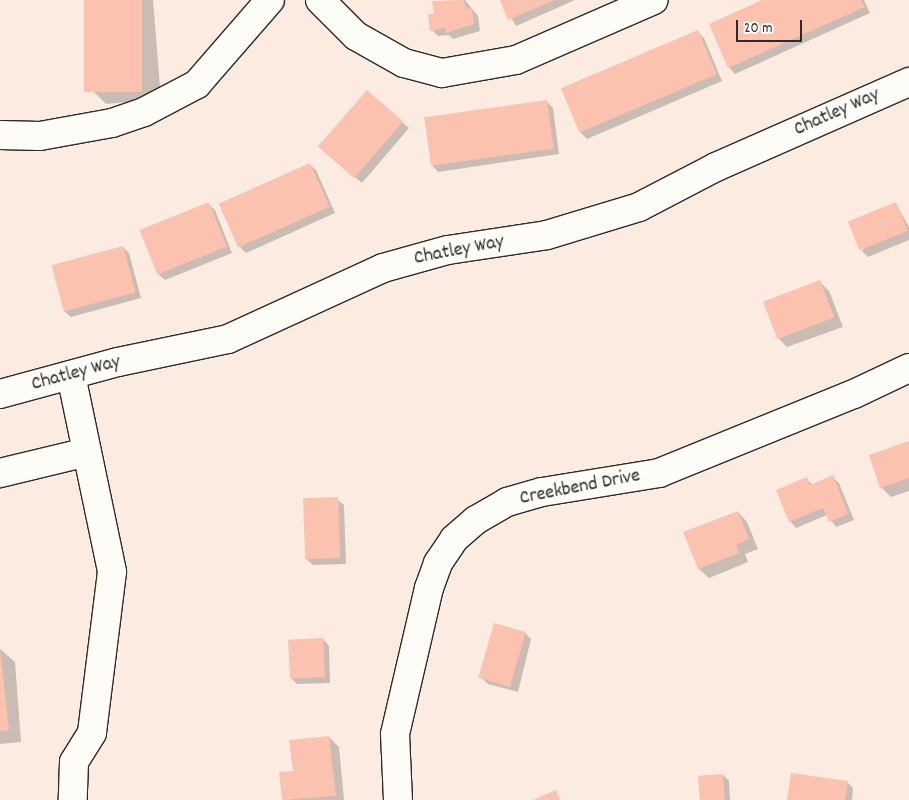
<!DOCTYPE html>
<style>
body{margin:0}
#map{position:relative;width:909px;height:800px;overflow:hidden;background:#fcebe1;font-family:Dekko,sans-serif}
div>[style]{position:absolute}
.shadow>*{inset:0;background:#0003}
.building>*{inset:0;background:#fac2af;transform-origin:0 0}
.roads{filter:drop-shadow(1px 0 #2b2b2b) drop-shadow(-1px 0 #2b2b2b) drop-shadow(0 1px #2b2b2b) drop-shadow(0 -1px #2b2b2b)}
.minor>*{height:28px;margin:-14px;padding:0 14px;transform-origin:14px;border-radius:14px;background:#fdfcf7}
span{translate:-50% -50%;white-space:nowrap;text-align:center;line-height:1.15;-webkit-text-stroke:4px #fdfcf7;paint-order:stroke}
.street-label{font-size:20px;color:#2b2b2b}
.scale{position:absolute;left:736px;top:20px;width:66px;height:22px;box-sizing:border-box;border:2px solid #2b2b2b;border-top:0;padding-left:6px;font-size:15px;line-height:18px;white-space:nowrap;color:#2b2b2b;-webkit-text-stroke:4px #fdfcf7;paint-order:stroke}
</style>
<div id="map">
<div class="shadow">
<i style="clip-path:polygon(86px 0,153px 0,161px 99px,106px 104px,93px 91px)"></i>
<i style="clip-path:polygon(465px 0,478px 16px,480px 31px,453px 39px,449px 35px,438px 36px,432px 30px,435px 15px,433px 2px)"></i>
<i style="clip-path:polygon(501px 0,575px 0,516px 26px)"></i>
<i style="clip-path:polygon(765px 0,864px 0,870px 13px,735px 74px,729px 67px)"></i>
<i style="clip-path:polygon(697px 31px,704px 38px,722px 81px,587px 139px,581px 133px,562px 90px)"></i>
<i style="clip-path:polygon(367px 92px,409px 128px,362px 183px,326px 153px)"></i>
<i style="clip-path:polygon(546px 101px,553px 108px,559px 154px,438px 172px,432px 165px)"></i>
<i style="clip-path:polygon(309px 164px,316px 170px,335px 213px,246px 253px,240px 247px)"></i>
<i style="clip-path:polygon(208px 204px,215px 210px,232px 253px,165px 280px,158px 274px)"></i>
<i style="clip-path:polygon(896px 204px,909px 227px,909px 240px,868px 257px,862px 251px)"></i>
<i style="clip-path:polygon(123px 247px,129px 253px,141px 298px,71px 317px,64px 311px)"></i>
<i style="clip-path:polygon(820px 282px,829px 291px,843px 327px,787px 347px,778px 338px)"></i>
<i style="clip-path:polygon(909px 442px,909px 491px,891px 497px,881px 487px)"></i>
<i style="clip-path:polygon(832px 477px,839px 483px,854px 520px,836px 527px,827px 515px,796px 528px,790px 521px,806px 479px,813px 485px)"></i>
<i style="clip-path:polygon(337px 499px,344px 505px,346px 564px,313px 565px,306px 559px)"></i>
<i style="clip-path:polygon(738px 512px,747px 522px,758px 549px,745px 554px,748px 562px,709px 578px,699px 569px)"></i>
<i style="clip-path:polygon(525px 633px,531px 639px,518px 692px,488px 684px,481px 677px)"></i>
<i style="clip-path:polygon(323px 639px,329px 646px,330px 683px,297px 684px,290px 677px)"></i>
<i style="clip-path:polygon(0 649px,15px 662px,21px 742px,0 744px)"></i>
<i style="clip-path:polygon(329px 737px,339px 747px,344px 800px,283px 800px,280px 773px,294px 772px)"></i>
<i style="clip-path:polygon(723px 775px,729px 781px,730px 800px,701px 800px)"></i>
<i style="clip-path:polygon(847px 782px,853px 788px,852px 800px,788px 800px)"></i>
</div>
<div class="building">
<i style="left:84px;top:0;width:58px;height:92px"></i>
<i style="clip-path:polygon(464px 0,466px 9px,472px 8px,474px 24px,446px 33px,445px 28px,430px 31px,428px 14px,434px 14px,432px 1px)"></i>
<i style="clip-path:polygon(500px 0,555px 0,508px 20px)"></i>
<i style="clip-path:polygon(762px 0,861px 0,865px 7px,728px 68px,709px 24px)"></i>
<i style="left:698px;top:30px;width:48px;height:149px;rotate:67deg"></i>
<i style="left:367px;top:90px;width:48px;height:75px;rotate:41deg"></i>
<i style="left:547px;top:100px;width:49px;height:124px;rotate:82deg"></i>
<i style="left:310px;top:163px;width:48px;height:100px;rotate:66deg"></i>
<i style="left:209px;top:202px;width:48px;height:75px;rotate:68deg"></i>
<i style="left:896px;top:202px;width:31px;height:52px;rotate:68deg"></i>
<i style="left:123px;top:246px;width:48px;height:74px;rotate:75deg"></i>
<i style="left:820px;top:280px;width:40px;height:61px;rotate:69deg"></i>
<i style="clip-path:polygon(909px 441px,909px 478px,880px 488px,869px 455px)"></i>
<i style="clip-path:polygon(833px 475px,848px 514px,829px 522px,823px 508px,789px 522px,776px 490px,807px 477px,810px 485px)"></i>
<i style="left:338px;top:497px;width:61px;height:35px;rotate:88deg"></i>
<i style="clip-path:polygon(738px 511px,749px 539px,736px 545px,739px 553px,698px 569px,683px 532px)"></i>
<i style="left:494px;top:623px;width:33px;height:57px;rotate:16deg"></i>
<i style="left:323px;top:638px;width:39px;height:35px;rotate:87deg"></i>
<i style="clip-path:polygon(0 648px,9px 730px,0 731px)"></i>
<i style="clip-path:polygon(329px 736px,336px 796px,282px 800px,279px 772px,293px 771px,289px 740px)"></i>
<i style="clip-path:polygon(791px 773px,848px 781px,845px 800px,787px 800px)"></i>
<i style="left:723px;top:774px;width:26px;height:25px;rotate:86deg"></i>
<i style="clip-path:polygon(556px 790px,560px 800px,533px 800px)"></i>
</div>
<div class="roads">
<div class="minor">
<i style="left:320px;top:0;width:51px;rotate:45deg"></i>
<i style="left:356px;top:36px;width:55px;rotate:29.4deg"></i>
<i style="left:404px;top:63px;width:39px;rotate:15deg"></i>
<i style="left:442px;top:73px;width:75px;rotate:-10deg"></i>
<i style="left:516px;top:60px;width:150px;rotate:-23.5deg"></i>
<i style="left:0;top:135px;width:40px;rotate:1.4deg"></i>
<i style="left:40px;top:136px;width:73px;rotate:-10.2deg"></i>
<i style="left:112px;top:123px;width:34px;rotate:-19deg"></i>
<i style="left:144px;top:112px;width:60px;rotate:-27.8deg"></i>
<i style="left:197px;top:84px;width:111px;rotate:-49deg"></i>
<i style="left:71px;top:375px;width:201px;rotate:78.2deg"></i>
<i style="left:112px;top:572px;width:162px;rotate:97.1deg"></i>
<i style="left:92px;top:733px;width:34px;rotate:122deg"></i>
<i style="left:74px;top:762px;width:38px;rotate:92deg"></i>
<i style="left:0;top:394px;width:122px;rotate:-15.2deg"></i>
<i style="left:118px;top:362px;width:112px;rotate:-11.8deg"></i>
<i style="left:228px;top:339px;width:170px;rotate:-24.6deg"></i>
<i style="left:383px;top:268px;width:67px;rotate:-15.5deg"></i>
<i style="left:448px;top:250px;width:100px;rotate:-8.6deg"></i>
<i style="left:547px;top:235px;width:96px;rotate:-16.9deg"></i>
<i style="left:639px;top:207px;width:87px;rotate:-27.5deg"></i>
<i style="left:716px;top:167px;width:211px;rotate:-23.8deg"></i>
<i style="left:0;top:473px;width:89px;rotate:-13.6deg"></i>
<i style="left:398px;top:800px;width:66px;rotate:-92.6deg"></i>
<i style="left:395px;top:734px;width:150px;rotate:-76.9deg"></i>
<i style="left:429px;top:588px;width:27px;rotate:-70deg"></i>
<i style="left:438px;top:563px;width:29px;rotate:-56deg"></i>
<i style="left:454px;top:539px;width:29px;rotate:-41deg"></i>
<i style="left:476px;top:520px;width:36px;rotate:-30deg"></i>
<i style="left:507px;top:502px;width:36px;rotate:-16deg"></i>
<i style="left:542px;top:492px;width:119px;rotate:-9.2deg"></i>
<i style="left:659px;top:473px;width:210px;rotate:-22.1deg"></i>
<i style="left:854px;top:394px;width:61px;rotate:-25.3deg"></i>
</div>
</div>
<div class="street-label">
<span style="left:837px;top:113px;rotate:-24deg">Chatley Way</span>
<span style="left:459px;top:251px;rotate:-11deg">Chatley Way</span>
<span style="left:76px;top:374px;rotate:-15deg">Chatley Way</span>
<span style="left:580px;top:488px;rotate:-11deg">Creekbend Drive</span>
</div>
<div class="scale">20 m</div>
</div>
